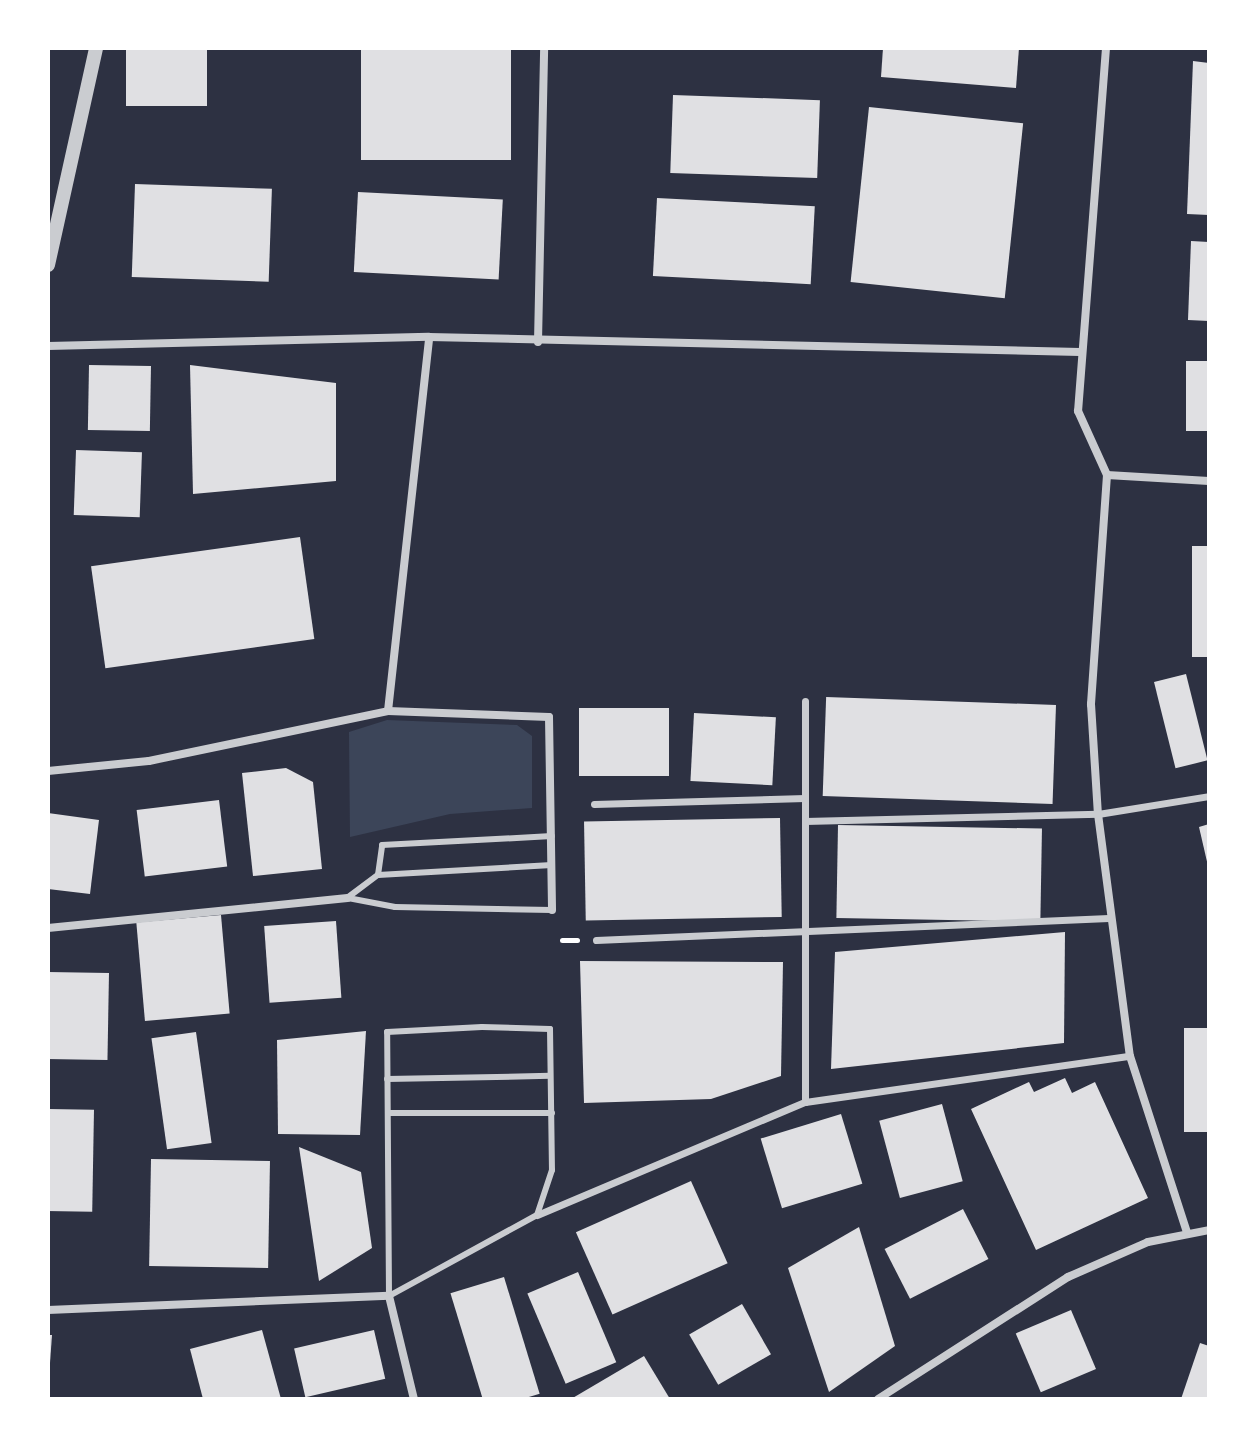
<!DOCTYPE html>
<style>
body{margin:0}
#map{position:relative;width:1257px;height:1447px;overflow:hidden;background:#2d3142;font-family:"Nunito Sans",sans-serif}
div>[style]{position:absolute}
.green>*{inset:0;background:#3c4559}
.building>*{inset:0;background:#e0e0e3;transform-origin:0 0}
.path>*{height:5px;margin:-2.5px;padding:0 2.5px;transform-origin:2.5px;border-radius:2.5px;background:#fff}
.service>*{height:6px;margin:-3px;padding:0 3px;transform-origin:3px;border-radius:3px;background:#caccd0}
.pedestrian>*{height:7px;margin:-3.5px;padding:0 3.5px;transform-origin:3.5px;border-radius:3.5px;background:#caccd0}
.minor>*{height:8px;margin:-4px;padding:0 4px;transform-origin:4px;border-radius:4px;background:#caccd0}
.tertiary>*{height:14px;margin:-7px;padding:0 7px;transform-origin:7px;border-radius:7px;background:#caccd0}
span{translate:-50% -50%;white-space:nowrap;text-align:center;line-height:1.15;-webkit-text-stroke:6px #fff;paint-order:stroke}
.frame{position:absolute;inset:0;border:50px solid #fff;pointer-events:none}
</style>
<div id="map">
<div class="green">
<i style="clip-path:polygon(387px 720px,517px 725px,532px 736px,532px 808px,450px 814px,350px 837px,349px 732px)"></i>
</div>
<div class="building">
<i style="left:126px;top:48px;width:81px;height:58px"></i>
<i style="left:361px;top:48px;width:150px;height:112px"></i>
<i style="clip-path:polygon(883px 48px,1019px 48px,1016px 88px,881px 77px)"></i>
<i style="clip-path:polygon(1193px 61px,1209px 63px,1209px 215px,1187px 214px)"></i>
<i style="left:673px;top:95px;width:147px;height:78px;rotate:2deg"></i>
<i style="left:869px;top:107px;width:155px;height:176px;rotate:6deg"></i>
<i style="left:135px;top:184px;width:137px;height:93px;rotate:2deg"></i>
<i style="left:358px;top:192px;width:145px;height:80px;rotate:3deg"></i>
<i style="left:657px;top:198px;width:158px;height:78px;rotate:3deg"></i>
<i style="clip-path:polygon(1191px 241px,1209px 242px,1209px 321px,1188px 320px)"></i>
<i style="left:1186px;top:361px;width:23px;height:70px"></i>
<i style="left:89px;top:365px;width:62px;height:65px;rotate:1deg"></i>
<i style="clip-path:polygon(190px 365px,336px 383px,336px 481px,193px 494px)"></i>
<i style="left:76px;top:450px;width:66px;height:65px;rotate:2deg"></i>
<i style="left:300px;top:537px;width:103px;height:211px;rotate:82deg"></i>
<i style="left:1192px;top:546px;width:17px;height:111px"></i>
<i style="left:1186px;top:674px;width:89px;height:33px;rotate:76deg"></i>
<i style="left:1056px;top:705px;width:99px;height:230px;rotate:92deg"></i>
<i style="left:579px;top:708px;width:90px;height:68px"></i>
<i style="left:694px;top:713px;width:82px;height:68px;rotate:3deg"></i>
<i style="clip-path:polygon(286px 768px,313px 782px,322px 869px,253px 876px,242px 773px)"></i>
<i style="left:219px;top:800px;width:67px;height:83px;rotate:83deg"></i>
<i style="clip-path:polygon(48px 813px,99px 820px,90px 894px,48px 889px)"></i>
<i style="left:780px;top:818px;width:99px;height:196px;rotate:89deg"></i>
<i style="clip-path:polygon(1209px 824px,1209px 866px,1208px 866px,1199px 827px)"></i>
<i style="left:838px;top:825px;width:204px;height:93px;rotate:1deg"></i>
<i style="left:221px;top:915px;width:99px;height:85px;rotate:85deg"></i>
<i style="left:336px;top:921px;width:77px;height:72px;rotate:86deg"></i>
<i style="clip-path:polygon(1065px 932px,1064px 1043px,831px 1069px,835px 952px)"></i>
<i style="clip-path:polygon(580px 961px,783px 962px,781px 1076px,711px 1099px,584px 1103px)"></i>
<i style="left:48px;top:972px;width:61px;height:87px;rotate:1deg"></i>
<i style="left:1184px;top:1028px;width:25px;height:104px"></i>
<i style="clip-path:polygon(366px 1031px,360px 1135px,278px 1134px,277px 1040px)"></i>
<i style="left:196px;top:1032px;width:112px;height:45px;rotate:82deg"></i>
<i style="clip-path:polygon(1065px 1078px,1072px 1093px,1095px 1082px,1148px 1198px,1036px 1250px,971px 1109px,1029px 1082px,1034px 1092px)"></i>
<i style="left:942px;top:1104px;width:80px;height:65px;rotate:75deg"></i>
<i style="left:48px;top:1109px;width:46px;height:102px;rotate:1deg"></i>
<i style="left:841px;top:1114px;width:73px;height:84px;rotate:73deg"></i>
<i style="clip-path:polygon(299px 1147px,361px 1172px,372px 1248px,319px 1281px)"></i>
<i style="left:151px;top:1159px;width:119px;height:107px;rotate:1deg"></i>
<i style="left:691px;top:1181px;width:90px;height:126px;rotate:66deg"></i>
<i style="left:963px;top:1209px;width:56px;height:88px;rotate:63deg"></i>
<i style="clip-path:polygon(859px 1227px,895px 1346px,829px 1392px,788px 1268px)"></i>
<i style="left:578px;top:1272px;width:98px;height:55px;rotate:67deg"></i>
<i style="left:504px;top:1277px;width:122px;height:56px;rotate:73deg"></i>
<i style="left:742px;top:1304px;width:58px;height:61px;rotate:60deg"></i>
<i style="left:1071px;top:1310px;width:64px;height:60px;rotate:67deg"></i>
<i style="clip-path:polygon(262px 1330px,281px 1399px,203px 1399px,190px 1349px)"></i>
<i style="left:374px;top:1330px;width:50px;height:82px;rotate:77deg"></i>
<i style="clip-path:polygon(48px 1335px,52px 1335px,50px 1363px,48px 1363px)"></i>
<i style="clip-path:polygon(1200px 1343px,1209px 1346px,1209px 1399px,1181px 1399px)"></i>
<i style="clip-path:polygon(644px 1356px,670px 1399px,571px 1399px)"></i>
</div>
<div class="path">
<i style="left:562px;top:940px;width:15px"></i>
</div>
<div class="service">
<i style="left:378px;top:875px;width:30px;rotate:-82deg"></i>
<i style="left:382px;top:845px;width:170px;rotate:-3deg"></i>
<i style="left:347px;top:898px;width:39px;rotate:-37deg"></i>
<i style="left:378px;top:875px;width:174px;rotate:-3.3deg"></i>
<i style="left:348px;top:898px;width:48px;rotate:10.8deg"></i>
<i style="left:395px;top:907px;width:157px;rotate:1.1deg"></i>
<i style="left:482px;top:1027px;width:68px;rotate:1.7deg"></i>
<i style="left:550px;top:1029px;width:141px;rotate:89.2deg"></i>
<i style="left:552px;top:1170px;width:47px;rotate:108.4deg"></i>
<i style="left:537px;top:1215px;width:169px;rotate:151.3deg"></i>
<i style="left:389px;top:1296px;width:264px;rotate:-90.4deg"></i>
<i style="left:387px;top:1032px;width:95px;rotate:-3deg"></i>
<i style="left:387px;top:1079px;width:163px;rotate:-1.1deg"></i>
<i style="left:388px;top:1113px;width:164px"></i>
</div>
<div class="pedestrian">
<i style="left:805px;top:701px;width:401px;rotate:90deg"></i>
<i style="left:805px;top:1102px;width:328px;rotate:-8.1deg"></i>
<i style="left:594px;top:804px;width:211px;rotate:-1.6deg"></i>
<i style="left:805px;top:821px;width:293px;rotate:-1.4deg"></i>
<i style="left:1098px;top:814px;width:112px;rotate:-9.2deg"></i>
<i style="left:596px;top:940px;width:513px;rotate:-2.46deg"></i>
<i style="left:537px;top:1215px;width:291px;rotate:-22.9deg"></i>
</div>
<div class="minor">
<i style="left:1106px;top:48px;width:364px;rotate:94.4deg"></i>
<i style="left:1078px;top:411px;width:70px;rotate:65.6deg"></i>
<i style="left:1107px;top:475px;width:230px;rotate:94deg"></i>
<i style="left:1091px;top:704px;width:110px;rotate:86.4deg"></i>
<i style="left:1098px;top:814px;width:244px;rotate:82.5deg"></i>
<i style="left:1130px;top:1056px;width:185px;rotate:72.1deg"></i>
<i style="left:538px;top:342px;width:294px;rotate:-88.8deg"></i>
<i style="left:48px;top:346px;width:381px;rotate:-1.4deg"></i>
<i style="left:429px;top:337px;width:651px;rotate:1.32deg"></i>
<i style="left:1107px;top:475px;width:102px;rotate:3.4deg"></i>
<i style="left:388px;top:711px;width:376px;rotate:-83.7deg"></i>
<i style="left:48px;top:771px;width:101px;rotate:-5.7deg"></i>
<i style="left:149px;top:761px;width:244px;rotate:-11.8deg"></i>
<i style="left:388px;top:711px;width:161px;rotate:2.1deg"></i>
<i style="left:549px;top:717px;width:193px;rotate:89.1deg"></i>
<i style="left:48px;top:928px;width:301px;rotate:-5.7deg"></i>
<i style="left:48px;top:1310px;width:341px;rotate:-2.4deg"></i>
<i style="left:389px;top:1296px;width:106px;rotate:76.4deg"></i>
<i style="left:878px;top:1399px;width:226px;rotate:-32.7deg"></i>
<i style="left:1068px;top:1277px;width:87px;rotate:-23.6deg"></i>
<i style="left:1148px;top:1242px;width:62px;rotate:-11.1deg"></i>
</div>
<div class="tertiary">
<i style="left:48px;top:265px;width:222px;rotate:-77.5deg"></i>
</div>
<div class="frame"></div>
</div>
